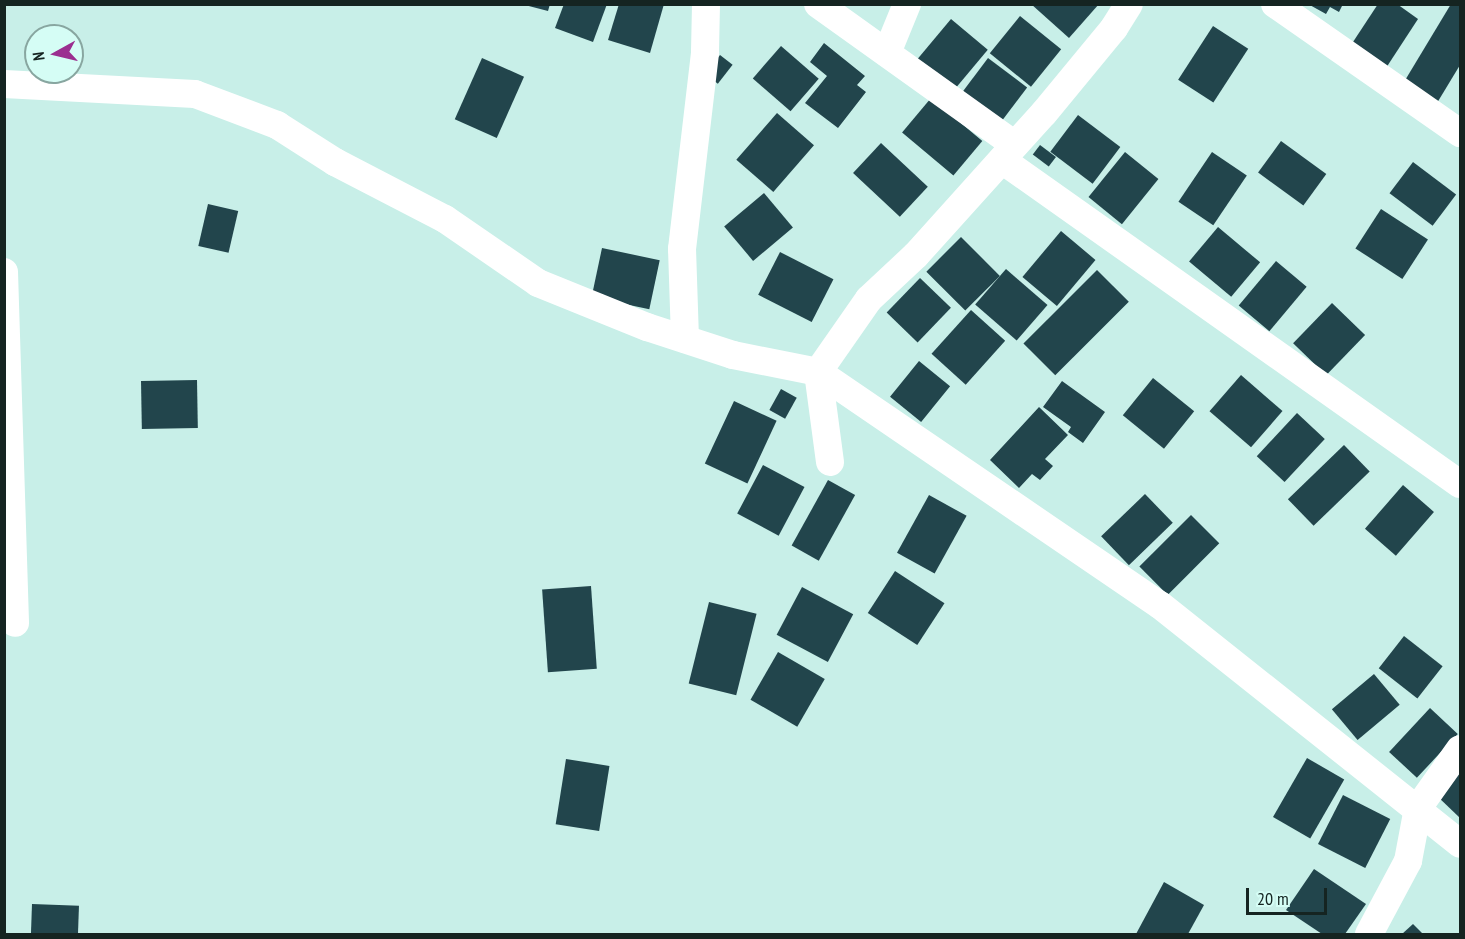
<!DOCTYPE html>
<style>
body{margin:0}
#map{position:relative;width:1465px;height:939px;overflow:hidden;background:#c8efe8;font-family:"PT Sans Narrow",sans-serif}
div>[style]{position:absolute}
.building>*{inset:0;background:#22454c;transform-origin:0 0}
.minor>*{height:28px;margin:-14px;padding:0 14px;transform-origin:14px;border-radius:14px;background:#fff}
span{translate:-50% -50%;white-space:nowrap;text-align:center;line-height:1.15;-webkit-text-stroke:6px #d5fdf5;paint-order:stroke}
.frame{position:absolute;inset:0;border:6px solid #152421;pointer-events:none}
.north{position:absolute;left:24px;top:24px;width:60px;height:60px;box-sizing:border-box;background:#d5fdf5;border:2px solid #88a6a0;border-radius:50%;rotate:262deg;font-size:16px;font-weight:700;line-height:24px;text-align:center;color:#152421}
.north::after{content:'';display:block;margin:auto;width:21px;height:27px;background:#9b2f90;clip-path:polygon(50% 0,100% 100%,50% 72%,0 100%)}
.scale{position:absolute;left:1246px;top:888px;width:81px;height:27px;box-sizing:border-box;border:3px solid #152421;border-top:0;padding-left:8px;font-size:18px;line-height:21px;white-space:nowrap;color:#152421;-webkit-text-stroke:4px #d5fdf5;paint-order:stroke}
</style>
<div id="map">
<div class="building">
<i style="clip-path:polygon(521px 4px,550px 4px,548px 11px)"></i>
<i style="clip-path:polygon(564px 4px,607px 4px,593px 42px,555px 28px)"></i>
<i style="clip-path:polygon(619px 4px,664px 4px,650px 53px,608px 40px)"></i>
<i style="clip-path:polygon(1031px 4px,1099px 4px,1069px 38px)"></i>
<i style="clip-path:polygon(1308px 4px,1343px 4px,1339px 12px,1330px 7px,1326px 14px)"></i>
<i style="clip-path:polygon(1378px 4px,1397px 4px,1418px 19px,1386px 68px,1351px 45px)"></i>
<i style="clip-path:polygon(1451px 4px,1460px 4px,1460px 65px,1437px 103px,1404px 82px)"></i>
<i style="left:1020px;top:16px;width:53px;height:48px;rotate:39deg"></i>
<i style="left:951px;top:19px;width:48px;height:55px;rotate:40deg"></i>
<i style="left:1213px;top:26px;width:42px;height:64px;rotate:33deg"></i>
<i style="clip-path:polygon(824px 43px,865px 76px,857px 85px,866px 92px,838px 128px,805px 103px,827px 76px,810px 62px)"></i>
<i style="left:781px;top:46px;width:50px;height:43px;rotate:41deg"></i>
<i style="left:720px;top:55px;width:16px;height:24px;rotate:38deg"></i>
<i style="left:482px;top:58px;width:46px;height:67px;rotate:24deg"></i>
<i style="left:988px;top:58px;width:49px;height:49px;rotate:37deg"></i>
<i style="left:931px;top:98px;width:67px;height:45px;rotate:40deg"></i>
<i style="left:777px;top:113px;width:49px;height:62px;rotate:41deg"></i>
<i style="left:1078px;top:115px;width:53px;height:46px;rotate:37deg"></i>
<i style="left:1281px;top:141px;width:56px;height:39px;rotate:36deg"></i>
<i style="left:881px;top:143px;width:64px;height:41px;rotate:43deg"></i>
<i style="left:1040px;top:145px;width:20px;height:12px;rotate:37deg"></i>
<i style="left:1125px;top:152px;width:43px;height:58px;rotate:39deg"></i>
<i style="left:1212px;top:152px;width:42px;height:60px;rotate:34deg"></i>
<i style="left:1413px;top:162px;width:54px;height:39px;rotate:37deg"></i>
<i style="left:764px;top:193px;width:45px;height:52px;rotate:50deg"></i>
<i style="left:208px;top:204px;width:31px;height:43px;rotate:13deg"></i>
<i style="left:1381px;top:209px;width:56px;height:47px;rotate:33deg"></i>
<i style="left:1218px;top:227px;width:55px;height:45px;rotate:40deg"></i>
<i style="left:1061px;top:231px;width:45px;height:60px;rotate:40deg"></i>
<i style="left:961px;top:237px;width:55px;height:49px;rotate:45deg"></i>
<i style="left:602px;top:248px;width:59px;height:50px;rotate:12deg"></i>
<i style="left:780px;top:252px;width:60px;height:48px;rotate:27deg"></i>
<i style="left:1276px;top:261px;width:40px;height:58px;rotate:40deg"></i>
<i style="left:1006px;top:269px;width:55px;height:47px;rotate:41deg"></i>
<i style="left:1097px;top:270px;width:45px;height:104px;rotate:45deg"></i>
<i style="left:920px;top:278px;width:43px;height:48px;rotate:44deg"></i>
<i style="left:1332px;top:303px;width:46px;height:56px;rotate:44deg"></i>
<i style="left:971px;top:310px;width:46px;height:59px;rotate:42deg"></i>
<i style="left:919px;top:361px;width:40px;height:46px;rotate:39deg"></i>
<i style="left:1241px;top:375px;width:55px;height:48px;rotate:41deg"></i>
<i style="left:1153px;top:378px;width:53px;height:48px;rotate:39deg"></i>
<i style="left:197px;top:380px;width:48px;height:56px;rotate:89deg"></i>
<i style="clip-path:polygon(1062px 381px,1105px 412px,1083px 443px,1068px 432px,1071px 427px,1043px 407px)"></i>
<i style="left:781px;top:389px;width:18px;height:24px;rotate:29deg"></i>
<i style="left:734px;top:401px;width:47px;height:69px;rotate:25deg"></i>
<i style="clip-path:polygon(1039px 407px,1068px 435px,1045px 459px,1053px 466px,1040px 480px,1032px 474px,1019px 488px,990px 460px)"></i>
<i style="left:1297px;top:413px;width:38px;height:59px;rotate:43deg"></i>
<i style="left:1344px;top:445px;width:37px;height:78px;rotate:46deg"></i>
<i style="left:763px;top:465px;width:47px;height:55px;rotate:28deg"></i>
<i style="left:828px;top:480px;width:31px;height:75px;rotate:29deg"></i>
<i style="left:1403px;top:485px;width:41px;height:58px;rotate:41deg"></i>
<i style="left:1145px;top:494px;width:40px;height:61px;rotate:46deg"></i>
<i style="left:929px;top:495px;width:43px;height:66px;rotate:29deg"></i>
<i style="left:1191px;top:515px;width:40px;height:73px;rotate:45deg"></i>
<i style="left:895px;top:571px;width:59px;height:50px;rotate:33deg"></i>
<i style="left:591px;top:586px;width:83px;height:49px;rotate:86deg"></i>
<i style="left:802px;top:587px;width:58px;height:54px;rotate:28deg"></i>
<i style="left:709px;top:602px;width:49px;height:84px;rotate:14deg"></i>
<i style="left:1404px;top:636px;width:49px;height:41px;rotate:38deg"></i>
<i style="left:778px;top:652px;width:54px;height:55px;rotate:30deg"></i>
<i style="left:1374px;top:674px;width:40px;height:55px;rotate:50deg"></i>
<i style="left:1430px;top:708px;width:38px;height:60px;rotate:43deg"></i>
<i style="left:1307px;top:758px;width:43px;height:68px;rotate:30deg"></i>
<i style="left:566px;top:759px;width:44px;height:66px;rotate:9deg"></i>
<i style="clip-path:polygon(1460px 769px,1460px 818px,1436px 795px)"></i>
<i style="left:1343px;top:795px;width:53px;height:55px;rotate:27deg"></i>
<i style="clip-path:polygon(1314px 869px,1366px 904px,1345px 934px,1322px 934px,1286px 910px)"></i>
<i style="clip-path:polygon(1164px 882px,1204px 905px,1188px 934px,1136px 934px)"></i>
<i style="left:32px;top:904px;width:47px;height:30px;rotate:2deg"></i>
<i style="clip-path:polygon(1413px 924px,1423px 934px,1402px 934px)"></i>
</div>
<div class="minor">
<i style="left:818px;top:4px;width:242px;rotate:35.6deg"></i>
<i style="left:1275px;top:4px;width:226px;rotate:34.9deg"></i>
<i style="left:887px;top:53px;width:53px;rotate:-67.8deg"></i>
<i style="left:4px;top:84px;width:191px;rotate:3deg"></i>
<i style="left:195px;top:94px;width:88px;rotate:20.7deg"></i>
<i style="left:277px;top:125px;width:69px;rotate:32.5deg"></i>
<i style="left:335px;top:162px;width:124px;rotate:27.4deg"></i>
<i style="left:445px;top:219px;width:113px;rotate:34.5deg"></i>
<i style="left:538px;top:283px;width:118px;rotate:22deg"></i>
<i style="left:647px;top:327px;width:90px;rotate:18deg"></i>
<i style="left:733px;top:355px;width:87px;rotate:11.3deg"></i>
<i style="left:818px;top:372px;width:414px;rotate:34.3deg"></i>
<i style="left:1160px;top:605px;width:384px;rotate:38.5deg"></i>
<i style="left:1002px;top:160px;width:561px;rotate:35.28deg"></i>
<i style="left:4px;top:272px;width:351px;rotate:88.2deg"></i>
<i style="left:685px;top:339px;width:90px;rotate:-91.9deg"></i>
<i style="left:682px;top:249px;width:198px;rotate:-83.3deg"></i>
<i style="left:705px;top:52px;width:48px;rotate:-88.8deg"></i>
<i style="left:830px;top:462px;width:91px;rotate:-97.6deg"></i>
<i style="left:818px;top:372px;width:89px;rotate:-55.1deg"></i>
<i style="left:869px;top:299px;width:64px;rotate:-43.1deg"></i>
<i style="left:916px;top:255px;width:191px;rotate:-48deg"></i>
<i style="left:1044px;top:113px;width:110px;rotate:-50.5deg"></i>
<i style="left:1114px;top:28px;width:28px;rotate:-58deg"></i>
<i style="left:1369px;top:934px;width:83px;rotate:-61.9deg"></i>
<i style="left:1408px;top:861px;width:54px;rotate:-79.3deg"></i>
<i style="left:1418px;top:808px;width:72px;rotate:-54.6deg"></i>
</div>
<div class="frame"></div>
<div class="north">N</div>
<div class="scale">20 m</div>
</div>
